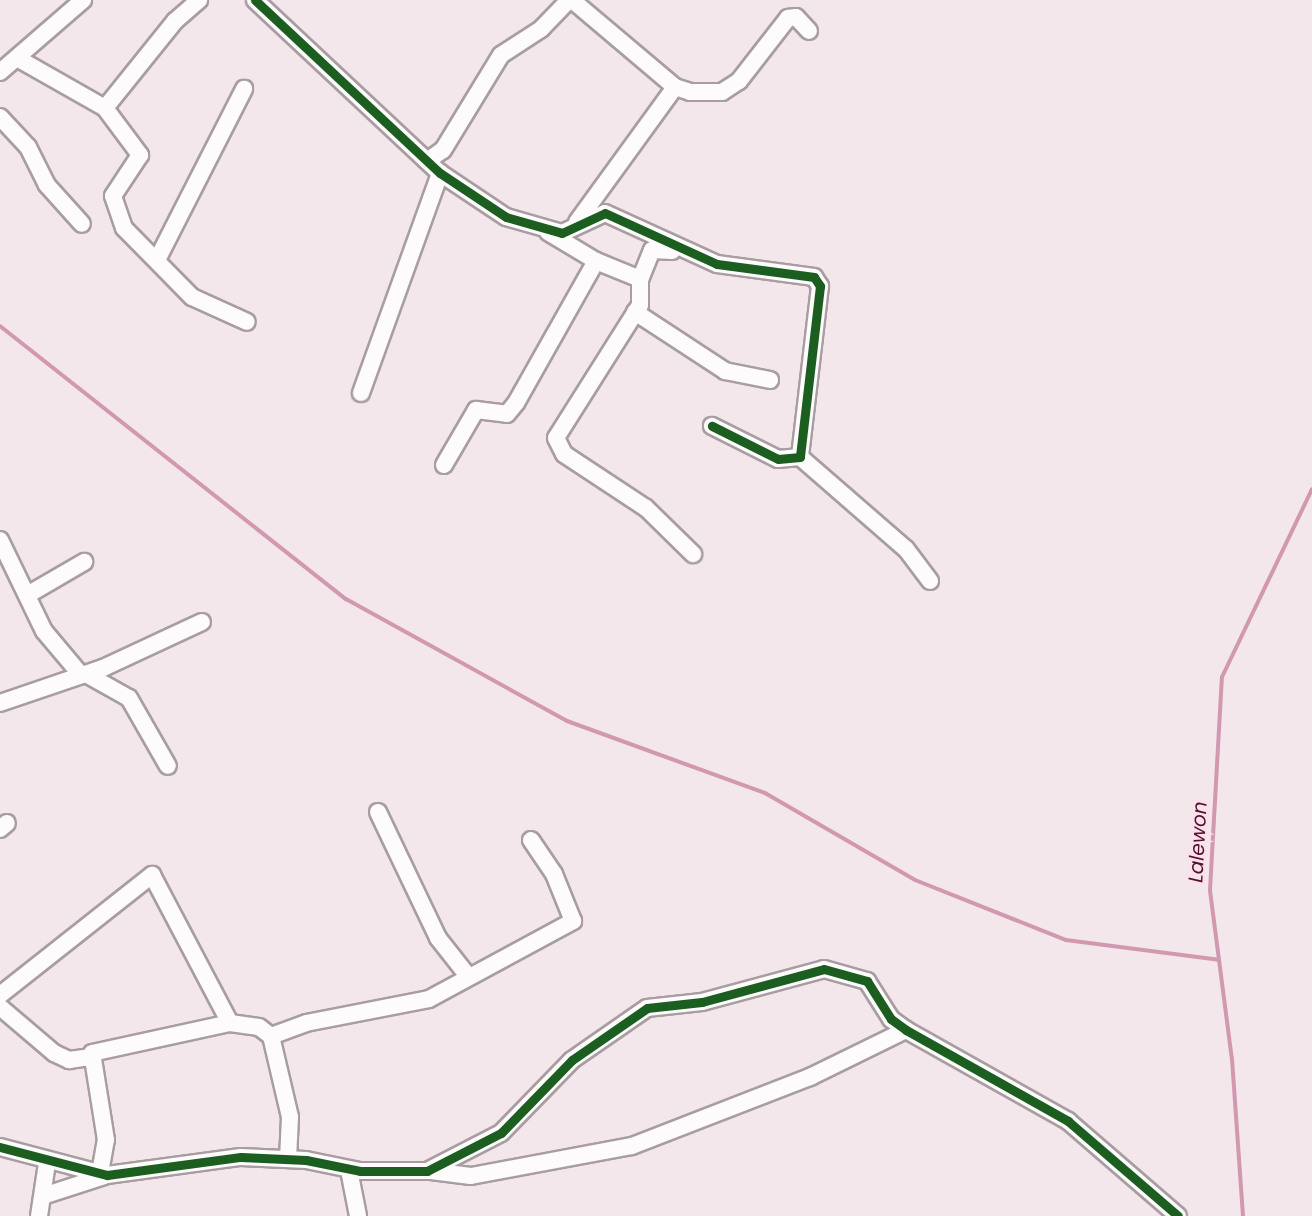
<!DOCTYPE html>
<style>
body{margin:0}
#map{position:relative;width:1312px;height:1216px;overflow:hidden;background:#f4e7eb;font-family:Poppins,sans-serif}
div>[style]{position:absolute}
.stream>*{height:4px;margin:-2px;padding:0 2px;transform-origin:2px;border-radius:2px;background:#d198af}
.roads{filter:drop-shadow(2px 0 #a89da1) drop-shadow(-2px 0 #a89da1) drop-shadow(0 2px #a89da1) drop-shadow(0 -2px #a89da1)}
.minor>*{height:16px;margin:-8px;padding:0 8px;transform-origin:8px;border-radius:8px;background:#fdfbfc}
.cycleway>*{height:9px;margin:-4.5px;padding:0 4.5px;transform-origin:4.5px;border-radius:4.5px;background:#1b5e20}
span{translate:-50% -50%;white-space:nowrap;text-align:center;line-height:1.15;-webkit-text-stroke:6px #fae1ea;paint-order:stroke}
.water-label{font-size:20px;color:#541032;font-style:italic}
</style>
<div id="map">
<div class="stream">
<i style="left:0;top:326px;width:441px;rotate:38.3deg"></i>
<i style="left:346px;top:599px;width:252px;rotate:28.9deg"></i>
<i style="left:567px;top:721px;width:211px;rotate:20deg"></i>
<i style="left:765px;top:793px;width:173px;rotate:30.1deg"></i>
<i style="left:915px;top:880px;width:162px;rotate:21.7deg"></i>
<i style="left:1066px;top:940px;width:154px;rotate:7.4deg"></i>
<i style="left:1243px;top:1216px;width:156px;rotate:-94deg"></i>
<i style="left:1232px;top:1060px;width:171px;rotate:-97.4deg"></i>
<i style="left:1210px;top:890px;width:213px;rotate:-86.8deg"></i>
<i style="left:1222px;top:677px;width:208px;rotate:-64.4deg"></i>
</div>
<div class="roads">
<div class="minor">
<i style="left:255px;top:0;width:253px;rotate:43.1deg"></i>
<i style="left:440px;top:173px;width:79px;rotate:33.7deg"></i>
<i style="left:506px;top:217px;width:58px;rotate:15.9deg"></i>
<i style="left:562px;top:233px;width:47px;rotate:-24.9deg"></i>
<i style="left:605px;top:213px;width:123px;rotate:24.5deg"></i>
<i style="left:717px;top:264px;width:98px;rotate:7.6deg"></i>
<i style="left:814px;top:277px;width:11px;rotate:56deg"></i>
<i style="left:820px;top:286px;width:172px;rotate:96.7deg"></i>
<i style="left:800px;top:457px;width:22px;rotate:175deg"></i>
<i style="left:778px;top:459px;width:74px;rotate:-153.4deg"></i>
<i style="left:572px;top:0;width:135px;rotate:40.2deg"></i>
<i style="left:675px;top:87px;width:16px;rotate:18deg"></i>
<i style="left:690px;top:92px;width:32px"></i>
<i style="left:722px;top:92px;width:20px;rotate:-33deg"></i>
<i style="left:739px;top:81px;width:80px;rotate:-52.1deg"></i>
<i style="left:788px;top:18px;width:8px;rotate:-7deg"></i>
<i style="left:796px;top:17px;width:19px;rotate:47deg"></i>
<i style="left:17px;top:58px;width:101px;rotate:29.6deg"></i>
<i style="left:105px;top:108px;width:112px;rotate:-51.2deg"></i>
<i style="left:175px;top:21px;width:32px;rotate:-41deg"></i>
<i style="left:0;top:72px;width:110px;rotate:-40.9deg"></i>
<i style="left:105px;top:108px;width:59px;rotate:53.3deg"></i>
<i style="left:140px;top:155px;width:49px;rotate:123.4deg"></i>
<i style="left:113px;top:196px;width:34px;rotate:71deg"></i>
<i style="left:124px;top:228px;width:97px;rotate:45.4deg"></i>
<i style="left:192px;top:297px;width:60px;rotate:24.4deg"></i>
<i style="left:0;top:117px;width:41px;rotate:47deg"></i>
<i style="left:28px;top:147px;width:42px;rotate:63.4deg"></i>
<i style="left:47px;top:185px;width:52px;rotate:48.1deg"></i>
<i style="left:427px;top:161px;width:19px;rotate:-35deg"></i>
<i style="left:443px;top:150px;width:111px;rotate:-58.6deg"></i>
<i style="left:501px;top:55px;width:48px;rotate:-33deg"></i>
<i style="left:541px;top:29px;width:40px;rotate:-46deg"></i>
<i style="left:577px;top:222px;width:167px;rotate:-54deg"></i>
<i style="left:672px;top:251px;width:20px;rotate:-177deg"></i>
<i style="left:652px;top:250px;width:31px;rotate:112deg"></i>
<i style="left:640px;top:279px;width:26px;rotate:90deg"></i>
<i style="left:640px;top:305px;width:157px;rotate:122.3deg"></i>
<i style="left:556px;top:438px;width:18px;rotate:63deg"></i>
<i style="left:564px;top:454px;width:98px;rotate:33.4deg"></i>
<i style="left:646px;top:508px;width:66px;rotate:44.4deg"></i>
<i style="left:158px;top:258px;width:190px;rotate:-63deg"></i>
<i style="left:596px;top:261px;width:48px;rotate:22.2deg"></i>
<i style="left:635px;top:312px;width:108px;rotate:33.2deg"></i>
<i style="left:725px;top:371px;width:46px;rotate:11.3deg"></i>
<i style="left:361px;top:393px;width:234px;rotate:-70.2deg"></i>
<i style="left:800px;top:457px;width:140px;rotate:41deg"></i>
<i style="left:906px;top:549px;width:40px;rotate:53deg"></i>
<i style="left:444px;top:465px;width:64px;rotate:-59.8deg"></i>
<i style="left:476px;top:410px;width:31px;rotate:7deg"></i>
<i style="left:507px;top:414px;width:14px;rotate:-51deg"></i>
<i style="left:516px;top:403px;width:163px;rotate:-60.6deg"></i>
<i style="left:596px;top:261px;width:56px;rotate:-148.9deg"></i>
<i style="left:0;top:540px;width:101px;rotate:64.2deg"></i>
<i style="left:44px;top:631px;width:57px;rotate:49.9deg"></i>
<i style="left:29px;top:594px;width:64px;rotate:-30.2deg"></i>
<i style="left:86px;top:674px;width:49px;rotate:29.2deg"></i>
<i style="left:129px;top:698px;width:78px;rotate:60.2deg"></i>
<i style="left:0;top:703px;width:109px;rotate:-18.8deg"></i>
<i style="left:103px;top:668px;width:109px;rotate:-24.9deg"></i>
<i style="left:378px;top:812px;width:140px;rotate:64.5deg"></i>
<i style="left:438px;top:938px;width:48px;rotate:51.7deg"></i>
<i style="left:0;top:829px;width:9px;rotate:-41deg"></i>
<i style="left:0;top:995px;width:194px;rotate:-38.3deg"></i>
<i style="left:152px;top:875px;width:167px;rotate:62.2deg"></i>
<i style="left:0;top:1007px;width:71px;rotate:40.4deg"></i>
<i style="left:54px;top:1053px;width:17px;rotate:25deg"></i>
<i style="left:69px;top:1060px;width:21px;rotate:-8deg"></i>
<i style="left:271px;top:1036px;width:37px;rotate:-20deg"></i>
<i style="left:306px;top:1023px;width:125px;rotate:-11deg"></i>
<i style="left:429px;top:999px;width:164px;rotate:-28.4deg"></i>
<i style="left:573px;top:921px;width:51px;rotate:-112deg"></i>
<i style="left:554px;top:874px;width:41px;rotate:-124.1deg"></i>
<i style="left:0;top:1147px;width:111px;rotate:14.7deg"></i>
<i style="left:107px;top:1175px;width:135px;rotate:-7.7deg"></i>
<i style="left:241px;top:1157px;width:65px;rotate:2.6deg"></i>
<i style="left:306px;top:1160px;width:55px;rotate:11.5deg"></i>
<i style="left:360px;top:1171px;width:67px"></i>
<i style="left:427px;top:1171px;width:83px;rotate:-27.2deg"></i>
<i style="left:501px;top:1133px;width:102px;rotate:-45.8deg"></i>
<i style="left:572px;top:1060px;width:91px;rotate:-34.7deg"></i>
<i style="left:647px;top:1008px;width:55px;rotate:-6.2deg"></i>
<i style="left:702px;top:1002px;width:126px;rotate:-15.1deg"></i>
<i style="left:824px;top:969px;width:45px;rotate:15.6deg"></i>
<i style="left:867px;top:981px;width:45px;rotate:57.7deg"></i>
<i style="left:891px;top:1019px;width:19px;rotate:36deg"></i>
<i style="left:906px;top:1030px;width:186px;rotate:29.3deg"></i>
<i style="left:1068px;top:1121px;width:145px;rotate:40.8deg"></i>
<i style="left:349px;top:1170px;width:47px;rotate:78.9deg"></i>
<i style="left:431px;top:1171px;width:40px;rotate:7.1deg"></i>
<i style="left:471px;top:1176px;width:164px;rotate:-10.6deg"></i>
<i style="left:632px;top:1146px;width:191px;rotate:-21.2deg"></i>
<i style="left:810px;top:1077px;width:107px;rotate:-26.1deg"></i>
<i style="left:100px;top:1173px;width:34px;rotate:-80deg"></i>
<i style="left:106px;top:1140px;width:88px;rotate:-99.1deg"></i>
<i style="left:92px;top:1053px;width:141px;rotate:-12.3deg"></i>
<i style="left:230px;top:1023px;width:29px;rotate:8deg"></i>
<i style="left:259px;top:1027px;width:15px;rotate:37deg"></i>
<i style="left:271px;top:1036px;width:83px;rotate:76.8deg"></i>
<i style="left:290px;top:1117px;width:42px;rotate:92.7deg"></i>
<i style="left:46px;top:1195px;width:61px;rotate:-18.1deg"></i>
<i style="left:39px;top:1216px;width:54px;rotate:-81.4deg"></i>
</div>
</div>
<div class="cycleway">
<i style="left:255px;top:0;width:253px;rotate:43.1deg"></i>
<i style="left:440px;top:173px;width:79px;rotate:33.7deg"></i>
<i style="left:506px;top:217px;width:58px;rotate:15.9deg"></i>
<i style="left:562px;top:233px;width:47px;rotate:-24.9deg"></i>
<i style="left:605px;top:213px;width:123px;rotate:24.5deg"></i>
<i style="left:717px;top:264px;width:98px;rotate:7.6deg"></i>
<i style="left:814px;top:277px;width:11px;rotate:56deg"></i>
<i style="left:820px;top:286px;width:172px;rotate:96.7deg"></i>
<i style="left:800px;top:457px;width:22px;rotate:175deg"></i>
<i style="left:778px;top:459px;width:74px;rotate:-153.4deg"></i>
<i style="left:0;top:1147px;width:111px;rotate:14.7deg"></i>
<i style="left:107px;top:1175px;width:135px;rotate:-7.7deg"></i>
<i style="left:241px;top:1157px;width:65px;rotate:2.6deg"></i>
<i style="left:306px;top:1160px;width:55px;rotate:11.5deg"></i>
<i style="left:360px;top:1171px;width:67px"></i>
<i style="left:427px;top:1171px;width:83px;rotate:-27.2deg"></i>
<i style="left:501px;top:1133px;width:102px;rotate:-45.8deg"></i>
<i style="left:572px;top:1060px;width:91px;rotate:-34.7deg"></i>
<i style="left:647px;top:1008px;width:55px;rotate:-6.2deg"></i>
<i style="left:702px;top:1002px;width:126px;rotate:-15.1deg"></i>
<i style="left:824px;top:969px;width:45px;rotate:15.6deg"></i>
<i style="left:867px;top:981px;width:45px;rotate:57.7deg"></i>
<i style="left:891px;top:1019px;width:19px;rotate:36deg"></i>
<i style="left:906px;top:1030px;width:186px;rotate:29.3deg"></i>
<i style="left:1068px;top:1121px;width:145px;rotate:40.8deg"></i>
</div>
<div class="water-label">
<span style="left:1198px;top:842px;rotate:-87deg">Lalewon</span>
</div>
</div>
